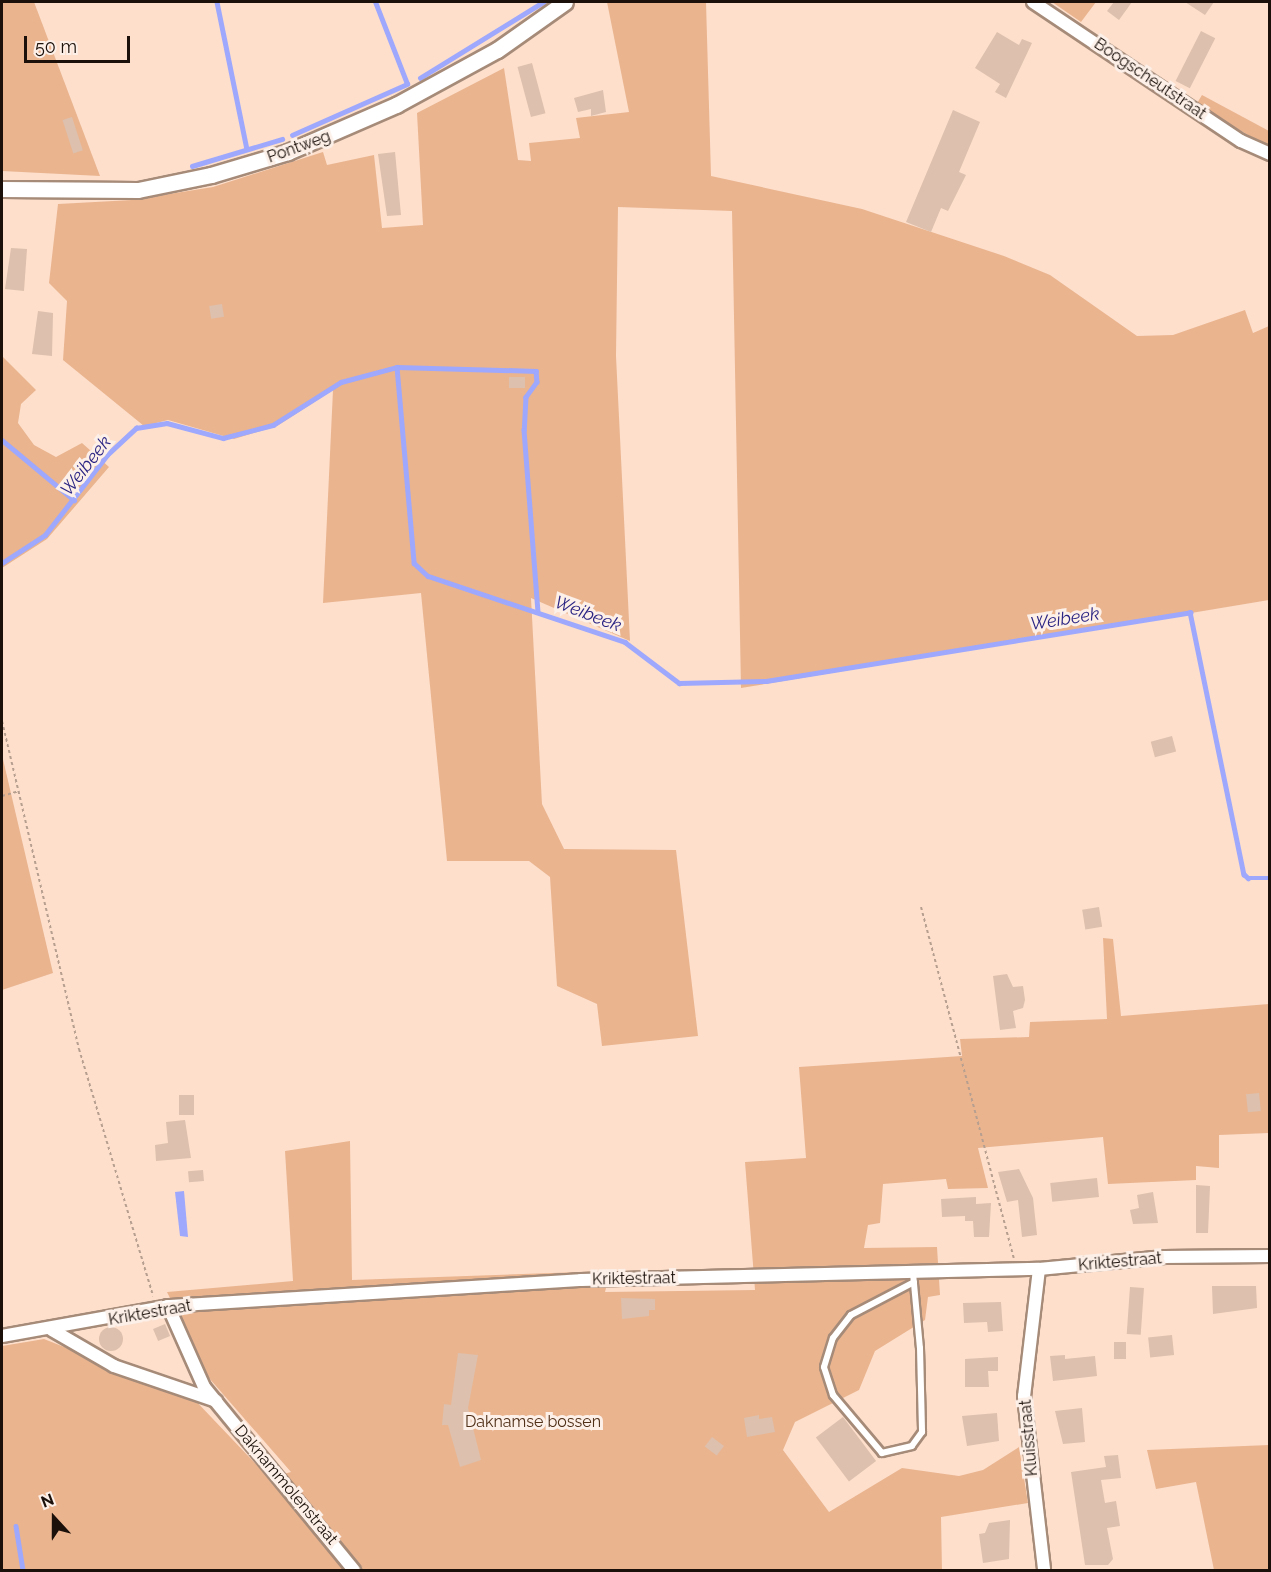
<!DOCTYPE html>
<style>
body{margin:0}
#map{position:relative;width:1271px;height:1572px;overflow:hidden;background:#fddfcc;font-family:Raleway,sans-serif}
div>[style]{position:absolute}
.green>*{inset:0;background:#eab48f}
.water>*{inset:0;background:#9ea8fc}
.stream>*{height:4.5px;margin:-2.25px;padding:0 2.25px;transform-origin:2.25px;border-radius:2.25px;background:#9ea8fc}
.building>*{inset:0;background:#ddc0ad;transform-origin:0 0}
.round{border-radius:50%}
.path>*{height:2px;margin-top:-1px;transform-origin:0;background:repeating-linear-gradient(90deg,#b79f90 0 3px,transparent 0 6px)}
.roads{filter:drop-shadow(2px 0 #a68b79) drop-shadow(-2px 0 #a68b79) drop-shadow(0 2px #a68b79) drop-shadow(0 -2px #a68b79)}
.service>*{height:6px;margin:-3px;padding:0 3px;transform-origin:3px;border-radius:3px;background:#fff}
.minor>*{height:12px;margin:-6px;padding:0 6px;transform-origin:6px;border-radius:6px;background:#fff}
.tertiary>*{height:15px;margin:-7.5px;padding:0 7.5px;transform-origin:7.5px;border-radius:7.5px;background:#fff}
span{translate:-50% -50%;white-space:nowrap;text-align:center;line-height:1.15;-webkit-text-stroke:6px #fcf0e9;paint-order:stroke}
.street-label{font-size:16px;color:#1b110a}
.park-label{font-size:16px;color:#513018}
.water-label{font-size:18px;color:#2b2483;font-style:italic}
.frame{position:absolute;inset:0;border:3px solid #1b110a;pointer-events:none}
.north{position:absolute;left:24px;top:1488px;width:60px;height:60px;-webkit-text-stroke:4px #fcf0e9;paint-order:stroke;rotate:339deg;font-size:16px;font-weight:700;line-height:24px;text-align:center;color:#1b110a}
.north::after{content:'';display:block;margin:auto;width:21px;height:27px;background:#1b110a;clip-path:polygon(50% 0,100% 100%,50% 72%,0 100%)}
.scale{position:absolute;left:24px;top:36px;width:106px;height:27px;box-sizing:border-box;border:3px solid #1b110a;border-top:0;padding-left:8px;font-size:18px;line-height:21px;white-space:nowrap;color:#1b110a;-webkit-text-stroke:4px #fcf0e9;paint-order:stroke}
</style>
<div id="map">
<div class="green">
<i style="clip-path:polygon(2px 2px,34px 2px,100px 176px,2px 171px)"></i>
<i style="clip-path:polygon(607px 2px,706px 2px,711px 176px,862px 209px,1004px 256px,1050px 275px,1137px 336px,1173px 335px,1245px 310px,1253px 333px,1269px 326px,1269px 600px,741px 688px,732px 211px,618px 207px,616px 356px,630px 641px,531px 598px,542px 804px,564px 849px,676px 850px,698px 1036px,602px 1046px,597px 1004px,557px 986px,550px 877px,529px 861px,447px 861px,421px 593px,323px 603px,333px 390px,277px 426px,234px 439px,168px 420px,144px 426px,63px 360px,67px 301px,49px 283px,58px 204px,132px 200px,213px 187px,323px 152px,327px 165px,374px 155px,382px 228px,423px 225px,417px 113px,504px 68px,518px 160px,531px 161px,529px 143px,580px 138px,576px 118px,629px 112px)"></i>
<i style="clip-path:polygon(1052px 2px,1096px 2px,1081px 22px)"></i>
<i style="clip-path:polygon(1202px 95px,1269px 131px,1269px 147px,1196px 105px)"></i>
<i style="clip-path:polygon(2px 356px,36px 390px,21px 404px,18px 423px,34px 445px,56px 457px,82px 443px,109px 467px,47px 539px,2px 568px)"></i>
<i style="clip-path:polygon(2px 755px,53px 973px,2px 990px)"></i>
<i style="clip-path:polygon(1103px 938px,1113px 939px,1121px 1016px,1269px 1004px,1269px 1133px,1219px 1135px,1219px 1168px,1196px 1166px,1196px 1180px,1108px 1184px,1103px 1137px,978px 1148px,988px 1188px,948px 1189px,946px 1179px,883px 1184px,880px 1223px,868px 1225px,864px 1248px,937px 1247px,940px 1295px,928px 1297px,925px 1320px,875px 1351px,859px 1390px,795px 1422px,783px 1450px,829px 1512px,902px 1468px,959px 1476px,983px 1470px,1019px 1447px,1028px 1503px,941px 1517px,942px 1570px,2px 1570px,2px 1346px,44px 1339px,193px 1398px,269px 1478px,291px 1472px,209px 1378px,167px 1292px,293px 1281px,285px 1151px,350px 1141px,352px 1280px,610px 1271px,605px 1292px,755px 1290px,745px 1162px,806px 1158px,799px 1067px,962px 1056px,960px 1039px,1029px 1037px,1030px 1022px,1107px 1019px)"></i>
<i style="clip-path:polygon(1269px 1445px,1269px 1570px,1214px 1570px,1196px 1482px,1156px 1489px,1147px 1450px)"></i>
</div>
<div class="water">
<i style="clip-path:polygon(184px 1191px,188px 1237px,180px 1236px,175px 1192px)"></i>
</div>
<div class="stream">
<i style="left:217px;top:2px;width:150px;rotate:78.5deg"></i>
<i style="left:420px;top:78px;width:145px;rotate:-31.7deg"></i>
<i style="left:292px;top:135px;width:126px;rotate:-23.9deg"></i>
<i style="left:407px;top:84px;width:88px;rotate:-111.3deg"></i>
<i style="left:192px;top:166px;width:94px;rotate:-16.7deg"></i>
<i style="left:397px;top:367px;width:139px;rotate:1.6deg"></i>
<i style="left:536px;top:371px;width:11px;rotate:85deg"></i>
<i style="left:537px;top:382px;width:19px;rotate:126deg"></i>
<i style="left:526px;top:397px;width:33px;rotate:93deg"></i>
<i style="left:524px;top:430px;width:181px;rotate:85.6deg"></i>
<i style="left:2px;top:440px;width:94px;rotate:39.8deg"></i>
<i style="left:2px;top:563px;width:51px;rotate:-33.1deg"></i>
<i style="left:45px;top:535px;width:101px;rotate:-52.2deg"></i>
<i style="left:107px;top:455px;width:40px;rotate:-43deg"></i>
<i style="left:136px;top:428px;width:31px;rotate:-9deg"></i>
<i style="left:167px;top:423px;width:58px;rotate:15deg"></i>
<i style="left:223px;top:438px;width:52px;rotate:-14.6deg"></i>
<i style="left:273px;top:425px;width:80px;rotate:-32.3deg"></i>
<i style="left:341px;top:382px;width:58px;rotate:-15deg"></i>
<i style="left:397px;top:367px;width:197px;rotate:85deg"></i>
<i style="left:414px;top:563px;width:19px;rotate:43deg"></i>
<i style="left:428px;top:576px;width:208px;rotate:18.5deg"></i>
<i style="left:625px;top:642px;width:68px;rotate:37.2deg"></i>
<i style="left:679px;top:683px;width:87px;rotate:-1.3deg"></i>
<i style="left:766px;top:681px;width:430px;rotate:-9.2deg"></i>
<i style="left:1190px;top:612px;width:268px;rotate:78.4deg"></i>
<i style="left:1244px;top:874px;width:6px;rotate:45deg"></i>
<i style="left:1248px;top:878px;width:22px"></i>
<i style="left:16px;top:1526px;width:45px;rotate:81deg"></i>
</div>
<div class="building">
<i style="clip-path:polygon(1114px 2px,1132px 2px,1119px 20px,1107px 11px)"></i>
<i style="clip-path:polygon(1185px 2px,1214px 2px,1205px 15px)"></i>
<i style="left:1201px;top:31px;width:16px;height:56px;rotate:27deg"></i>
<i style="clip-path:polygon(997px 32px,1019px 45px,1022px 39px,1032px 43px,1006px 98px,995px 92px,1000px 84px,975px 68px)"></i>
<i style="left:532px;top:63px;width:52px;height:15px;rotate:75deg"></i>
<i style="clip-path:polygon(603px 90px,606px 112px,591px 116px,591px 109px,578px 112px,574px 98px)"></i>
<i style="clip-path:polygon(953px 110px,980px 122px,959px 172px,966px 175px,948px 211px,941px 208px,931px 232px,906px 222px)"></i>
<i style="left:72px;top:117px;width:35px;height:10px;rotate:72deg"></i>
<i style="clip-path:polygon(395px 152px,401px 215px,387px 216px,378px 154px)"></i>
<i style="clip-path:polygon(11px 248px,27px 249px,24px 291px,5px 289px)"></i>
<i style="left:222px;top:304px;width:13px;height:13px;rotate:81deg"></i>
<i style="clip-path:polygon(38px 311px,53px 313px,52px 356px,32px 354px)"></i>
<i style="left:509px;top:377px;width:16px;height:11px"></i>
<i style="left:1172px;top:736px;width:16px;height:22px;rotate:75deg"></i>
<i style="left:1099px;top:907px;width:20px;height:17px;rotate:81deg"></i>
<i style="clip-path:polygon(1007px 974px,1013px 987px,1023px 986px,1025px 1000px,1023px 1008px,1013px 1011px,1016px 1028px,1000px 1030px,993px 976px)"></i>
<i style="left:1259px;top:1093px;width:18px;height:13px;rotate:84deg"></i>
<i style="left:179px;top:1095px;width:15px;height:20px"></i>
<i style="clip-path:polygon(185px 1120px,191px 1158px,156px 1161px,155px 1145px,168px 1143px,166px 1122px)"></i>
<i style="clip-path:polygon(1019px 1169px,1033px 1198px,1037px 1235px,1022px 1237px,1018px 1200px,1007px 1202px,998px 1172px)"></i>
<i style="left:203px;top:1170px;width:11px;height:15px;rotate:85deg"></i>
<i style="left:1097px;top:1178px;width:19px;height:47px;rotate:84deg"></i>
<i style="clip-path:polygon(1196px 1185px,1210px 1186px,1208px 1233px,1196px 1233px)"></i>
<i style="clip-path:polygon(1153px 1192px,1158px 1223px,1133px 1224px,1130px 1210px,1139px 1208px,1137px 1195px)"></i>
<i style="clip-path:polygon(976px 1197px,976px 1204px,991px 1203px,989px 1237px,974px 1237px,973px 1221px,965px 1221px,965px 1216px,942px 1217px,941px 1199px)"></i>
<i style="clip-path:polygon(1212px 1286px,1256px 1286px,1257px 1308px,1213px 1314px)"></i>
<i style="left:1130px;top:1287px;width:14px;height:47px;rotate:4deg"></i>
<i style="clip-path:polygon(621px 1298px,655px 1299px,655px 1310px,649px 1310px,649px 1316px,622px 1319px)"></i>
<i style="clip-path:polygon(1001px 1302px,1003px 1331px,988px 1332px,987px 1322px,964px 1323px,963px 1303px)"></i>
<i style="left:165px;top:1324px;width:13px;height:13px;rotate:67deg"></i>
<i class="round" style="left:99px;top:1327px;width:24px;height:24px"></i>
<i style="left:1172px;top:1335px;width:20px;height:24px;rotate:84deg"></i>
<i style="left:1114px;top:1342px;width:12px;height:17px"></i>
<i style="clip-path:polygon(458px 1353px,478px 1355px,468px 1408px,481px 1460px,460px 1467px,448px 1425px,442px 1425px,444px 1404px,451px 1405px)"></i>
<i style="clip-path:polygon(1065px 1355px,1065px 1359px,1095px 1356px,1097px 1376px,1053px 1381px,1050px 1356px)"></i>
<i style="clip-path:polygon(998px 1357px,998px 1371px,988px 1371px,989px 1387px,965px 1387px,965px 1359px)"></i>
<i style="clip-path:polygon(1082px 1408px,1085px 1442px,1063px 1444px,1055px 1411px)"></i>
<i style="clip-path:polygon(997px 1413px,999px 1441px,967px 1446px,962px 1416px)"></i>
<i style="clip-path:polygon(759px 1415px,759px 1419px,772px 1417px,775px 1432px,747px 1437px,744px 1418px)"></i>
<i style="left:843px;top:1417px;width:55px;height:34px;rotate:53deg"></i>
<i style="left:712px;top:1437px;width:15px;height:12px;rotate:37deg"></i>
<i style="clip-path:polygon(1118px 1455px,1121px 1478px,1101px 1480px,1105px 1503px,1116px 1501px,1120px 1526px,1107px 1528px,1113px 1559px,1108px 1565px,1085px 1565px,1071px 1472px,1106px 1467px,1104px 1456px)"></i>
<i style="clip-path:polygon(1010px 1520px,1009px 1559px,983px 1563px,979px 1534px,985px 1533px,989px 1523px)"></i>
</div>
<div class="path">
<i style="left:2px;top:721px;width:337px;rotate:76.8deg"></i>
<i style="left:79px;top:1049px;width:258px;rotate:73.3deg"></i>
<i style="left:2px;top:796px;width:18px;rotate:-16deg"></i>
<i style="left:921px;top:907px;width:363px;rotate:75.2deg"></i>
</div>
<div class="roads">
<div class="service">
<i style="left:913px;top:1273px;width:75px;rotate:84.7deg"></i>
<i style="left:920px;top:1348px;width:84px;rotate:88.6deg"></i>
<i style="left:922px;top:1432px;width:17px;rotate:126deg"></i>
<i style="left:912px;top:1446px;width:31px;rotate:167deg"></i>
<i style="left:882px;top:1453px;width:76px;rotate:-130.2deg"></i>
<i style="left:833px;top:1395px;width:29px;rotate:-108deg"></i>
<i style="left:824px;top:1367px;width:30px;rotate:-73deg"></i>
<i style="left:833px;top:1338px;width:29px;rotate:-52deg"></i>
<i style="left:851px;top:1315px;width:71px;rotate:-27.6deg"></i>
</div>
<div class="minor">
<i style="left:1033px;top:2px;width:250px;rotate:33.8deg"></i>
<i style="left:1241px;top:141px;width:32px;rotate:24deg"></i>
<i style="left:1039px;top:1269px;width:128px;rotate:96.7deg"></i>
<i style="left:1024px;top:1396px;width:175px;rotate:83.4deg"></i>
<i style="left:168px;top:1306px;width:89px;rotate:66deg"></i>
<i style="left:204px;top:1387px;width:237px;rotate:50.7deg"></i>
<i style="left:52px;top:1330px;width:72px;rotate:30.1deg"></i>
<i style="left:114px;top:1366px;width:108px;rotate:18.9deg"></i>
<i style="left:2px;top:1336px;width:169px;rotate:-10.2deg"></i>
<i style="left:168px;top:1306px;width:414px;rotate:-3.6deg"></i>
<i style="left:581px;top:1280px;width:458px;rotate:-1.4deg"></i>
<i style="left:1039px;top:1269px;width:126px;rotate:-5.5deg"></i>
<i style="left:1164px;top:1257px;width:106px;rotate:-0.5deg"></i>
</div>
<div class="tertiary">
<i style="left:2px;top:189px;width:136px;rotate:0.4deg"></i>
<i style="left:138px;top:190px;width:75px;rotate:-11.6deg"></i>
<i style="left:211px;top:175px;width:80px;rotate:-16.6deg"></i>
<i style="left:288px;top:152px;width:118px;rotate:-23.5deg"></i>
<i style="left:396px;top:105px;width:115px;rotate:-28.6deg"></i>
<i style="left:497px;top:50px;width:83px;rotate:-35.2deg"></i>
</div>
</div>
<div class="street-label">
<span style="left:1150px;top:79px;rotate:34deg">Boogscheutstraat</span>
<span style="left:299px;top:147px;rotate:-20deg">Pontweg</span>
<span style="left:1120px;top:1262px;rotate:-5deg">Kriktestraat</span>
<span style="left:634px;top:1279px;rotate:-1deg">Kriktestraat</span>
<span style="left:150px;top:1313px;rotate:-10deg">Kriktestraat</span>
<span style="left:1029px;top:1438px;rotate:-95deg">Kluisstraat</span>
<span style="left:286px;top:1485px;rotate:50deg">Daknammolenstraat</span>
</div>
<div class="park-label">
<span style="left:533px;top:1422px">Daknamse bossen</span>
</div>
<div class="water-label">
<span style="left:86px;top:466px;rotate:-52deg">Weibeek</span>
<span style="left:588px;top:614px;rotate:21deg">Weibeek</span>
<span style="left:1065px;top:619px;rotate:-9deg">Weibeek</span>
</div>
<div class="frame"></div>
<div class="north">N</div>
<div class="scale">50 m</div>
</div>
